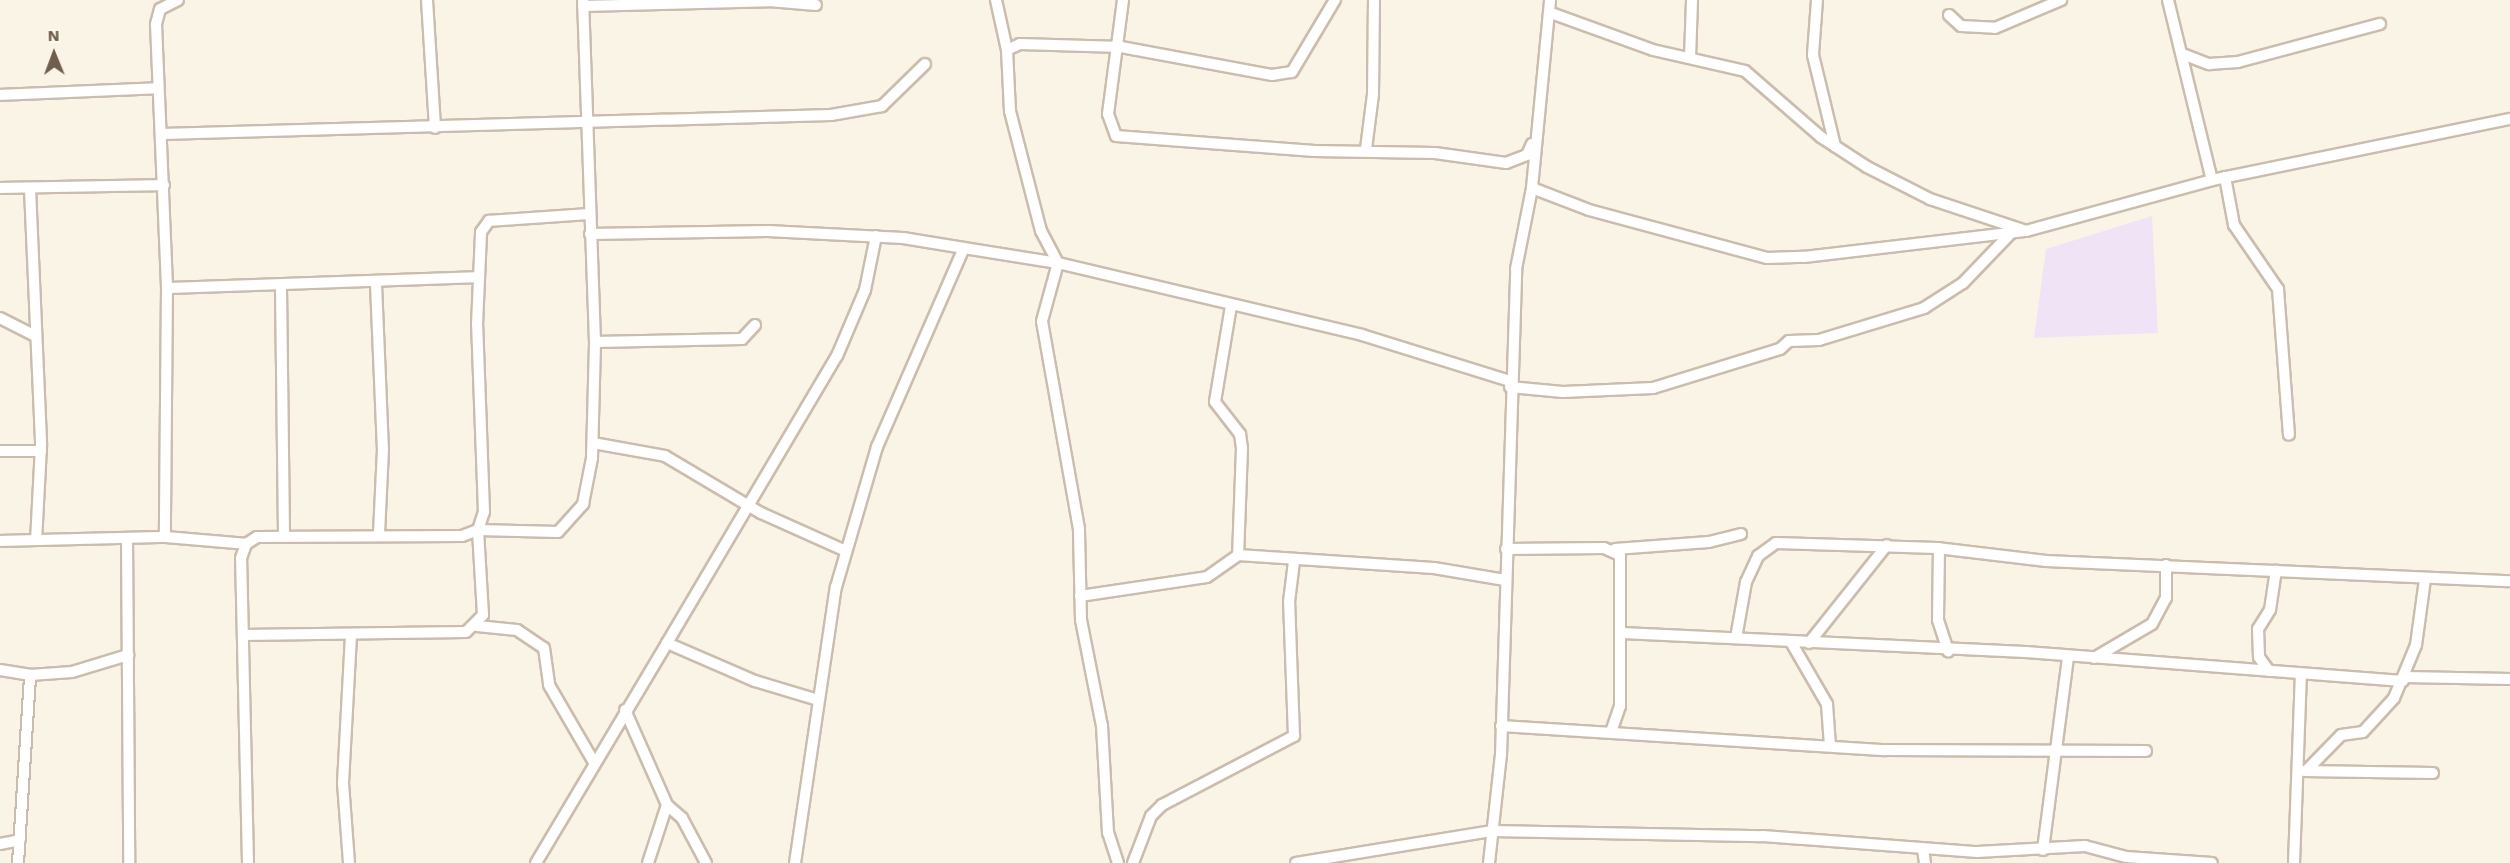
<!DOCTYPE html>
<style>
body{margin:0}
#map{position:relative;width:2510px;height:863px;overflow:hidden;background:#faf4e6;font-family:"Work Sans",sans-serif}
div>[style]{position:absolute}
.education>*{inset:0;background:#f1e3f6}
.roads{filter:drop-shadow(2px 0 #cbbdae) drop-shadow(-2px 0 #cbbdae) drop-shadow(0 2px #cbbdae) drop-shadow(0 -2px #cbbdae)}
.minor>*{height:10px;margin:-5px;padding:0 5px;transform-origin:5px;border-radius:5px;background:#fff}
span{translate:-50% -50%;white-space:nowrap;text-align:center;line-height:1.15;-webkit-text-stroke:5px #fdf8ec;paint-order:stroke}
.north{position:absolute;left:24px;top:24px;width:60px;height:60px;-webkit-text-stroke:4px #fdf8ec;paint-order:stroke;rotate:359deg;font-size:16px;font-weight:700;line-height:24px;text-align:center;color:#715d4d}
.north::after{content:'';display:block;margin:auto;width:21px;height:27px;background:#715d4d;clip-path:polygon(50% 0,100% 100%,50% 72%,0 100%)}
</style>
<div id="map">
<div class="education">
<i style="clip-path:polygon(2152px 216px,2158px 333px,2034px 338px,2046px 249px)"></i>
</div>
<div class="roads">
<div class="minor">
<i style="left:178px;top:0;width:20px;rotate:153deg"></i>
<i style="left:160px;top:9px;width:16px;rotate:105deg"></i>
<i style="left:156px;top:24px;width:264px;rotate:87.6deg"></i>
<i style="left:167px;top:288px;width:249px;rotate:90.5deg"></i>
<i style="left:165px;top:537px;width:81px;rotate:4.9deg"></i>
<i style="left:427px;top:0;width:128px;rotate:86.4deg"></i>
<i style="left:996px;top:0;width:51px;rotate:77.6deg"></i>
<i style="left:1123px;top:0;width:115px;rotate:97.5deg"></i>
<i style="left:1108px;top:114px;width:23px;rotate:70deg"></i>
<i style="left:1116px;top:136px;width:199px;rotate:4.3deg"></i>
<i style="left:1314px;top:151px;width:121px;rotate:0.9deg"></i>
<i style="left:1435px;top:153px;width:72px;rotate:8deg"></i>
<i style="left:1506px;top:163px;width:22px;rotate:-21deg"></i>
<i style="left:1527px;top:155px;width:12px;rotate:-66deg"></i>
<i style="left:1817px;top:0;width:55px;rotate:94.2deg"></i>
<i style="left:1813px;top:55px;width:94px;rotate:76.4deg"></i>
<i style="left:2168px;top:0;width:185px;rotate:76.3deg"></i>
<i style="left:583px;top:6px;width:186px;rotate:-1.5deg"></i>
<i style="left:769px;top:1px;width:47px;rotate:4.9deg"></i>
<i style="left:1551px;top:13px;width:109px;rotate:19.9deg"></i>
<i style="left:1653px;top:50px;width:94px;rotate:12.9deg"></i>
<i style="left:1745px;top:71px;width:101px;rotate:41deg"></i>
<i style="left:1821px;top:137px;width:55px;rotate:33.1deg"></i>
<i style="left:1867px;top:167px;width:71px;rotate:26.9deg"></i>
<i style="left:1930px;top:199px;width:98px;rotate:18.4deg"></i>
<i style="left:1949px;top:15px;width:16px;rotate:43deg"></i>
<i style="left:1961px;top:26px;width:34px;rotate:3deg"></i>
<i style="left:1995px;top:28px;width:72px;rotate:-23deg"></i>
<i style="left:2185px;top:55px;width:26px;rotate:21deg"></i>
<i style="left:2209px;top:64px;width:29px;rotate:-4deg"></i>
<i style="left:2238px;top:62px;width:147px;rotate:-15deg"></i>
<i style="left:1690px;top:58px;width:58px;rotate:-88deg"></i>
<i style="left:0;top:95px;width:158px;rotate:-2.5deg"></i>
<i style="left:162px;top:134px;width:669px;rotate:-1.63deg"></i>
<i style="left:831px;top:115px;width:52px;rotate:-10deg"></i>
<i style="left:882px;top:106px;width:60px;rotate:-44.3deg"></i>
<i style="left:1366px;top:149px;width:55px;rotate:-82.7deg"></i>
<i style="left:1373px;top:94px;width:94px;rotate:-89.4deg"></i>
<i style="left:2225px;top:177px;width:49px;rotate:79.4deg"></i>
<i style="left:2234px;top:225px;width:78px;rotate:55.5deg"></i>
<i style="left:2278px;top:289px;width:146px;rotate:85.7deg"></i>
<i style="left:0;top:188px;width:164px;rotate:-1deg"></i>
<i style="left:1532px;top:188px;width:61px;rotate:21.1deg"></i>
<i style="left:1589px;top:210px;width:184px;rotate:15.1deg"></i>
<i style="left:1767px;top:258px;width:37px;rotate:-2deg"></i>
<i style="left:1804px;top:257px;width:224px;rotate:-6.7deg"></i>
<i style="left:2026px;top:231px;width:193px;rotate:-15.3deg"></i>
<i style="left:2212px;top:180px;width:304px;rotate:-11.6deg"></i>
<i style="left:30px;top:189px;width:257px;rotate:87.5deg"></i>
<i style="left:41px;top:446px;width:94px;rotate:93deg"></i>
<i style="left:590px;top:234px;width:178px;rotate:-1deg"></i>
<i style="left:768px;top:231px;width:135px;rotate:3deg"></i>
<i style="left:903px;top:238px;width:62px;rotate:9.3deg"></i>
<i style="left:964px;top:248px;width:95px;rotate:9.1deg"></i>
<i style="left:1058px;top:263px;width:312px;rotate:13.3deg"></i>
<i style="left:1362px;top:335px;width:155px;rotate:17.3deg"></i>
<i style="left:376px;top:284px;width:165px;rotate:87.6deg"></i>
<i style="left:383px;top:449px;width:85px;rotate:92.7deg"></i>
<i style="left:167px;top:288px;width:310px;rotate:-2deg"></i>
<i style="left:281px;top:288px;width:248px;rotate:89.3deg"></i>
<i style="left:1231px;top:306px;width:97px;rotate:99.5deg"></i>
<i style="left:1215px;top:402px;width:41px;rotate:52deg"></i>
<i style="left:1240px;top:434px;width:14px;rotate:82deg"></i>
<i style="left:1242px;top:448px;width:107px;rotate:92.1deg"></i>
<i style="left:0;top:318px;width:37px;rotate:27deg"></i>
<i style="left:595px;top:342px;width:147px;rotate:-1.2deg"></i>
<i style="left:742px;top:339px;width:19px;rotate:-47deg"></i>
<i style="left:1510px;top:387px;width:53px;rotate:5.4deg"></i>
<i style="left:1563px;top:392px;width:90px;rotate:-2.5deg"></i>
<i style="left:1653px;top:388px;width:133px;rotate:-17.1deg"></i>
<i style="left:1780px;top:349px;width:12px;rotate:-42deg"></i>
<i style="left:1789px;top:341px;width:30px;rotate:-2deg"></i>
<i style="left:1819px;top:340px;width:110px;rotate:-16.9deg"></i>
<i style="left:1924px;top:308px;width:46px;rotate:-32.7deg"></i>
<i style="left:1963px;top:283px;width:69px;rotate:-46.2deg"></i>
<i style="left:593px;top:443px;width:73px;rotate:10.2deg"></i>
<i style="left:665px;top:456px;width:112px;rotate:30.7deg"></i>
<i style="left:761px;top:513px;width:93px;rotate:24.1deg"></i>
<i style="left:0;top:451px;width:41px"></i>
<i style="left:127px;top:538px;width:325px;rotate:89.6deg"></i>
<i style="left:0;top:541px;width:165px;rotate:-1.4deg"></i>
<i style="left:1939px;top:548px;width:72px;rotate:90.8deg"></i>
<i style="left:1938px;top:620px;width:33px;rotate:72deg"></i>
<i style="left:1506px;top:549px;width:98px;rotate:-0.6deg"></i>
<i style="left:1604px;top:548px;width:17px;rotate:24deg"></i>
<i style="left:1620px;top:555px;width:151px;rotate:90deg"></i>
<i style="left:1620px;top:706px;width:28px;rotate:109deg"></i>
<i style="left:1615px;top:549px;width:94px;rotate:-4.3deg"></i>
<i style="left:1709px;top:542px;width:33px;rotate:-14deg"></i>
<i style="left:1080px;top:596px;width:128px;rotate:-8.5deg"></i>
<i style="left:1207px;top:577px;width:38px;rotate:-35deg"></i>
<i style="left:1238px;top:555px;width:196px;rotate:3.8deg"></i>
<i style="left:1434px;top:568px;width:72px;rotate:9.6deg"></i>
<i style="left:477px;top:626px;width:40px;rotate:5.7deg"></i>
<i style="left:517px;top:630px;width:32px;rotate:34deg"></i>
<i style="left:544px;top:648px;width:37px;rotate:82deg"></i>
<i style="left:549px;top:685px;width:91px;rotate:59.8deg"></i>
<i style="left:1622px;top:633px;width:404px;rotate:2.7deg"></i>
<i style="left:2026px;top:652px;width:378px;rotate:4.4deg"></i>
<i style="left:243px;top:635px;width:223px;rotate:-0.8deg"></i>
<i style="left:466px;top:632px;width:24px;rotate:-45deg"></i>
<i style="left:483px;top:615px;width:85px;rotate:-93.4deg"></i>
<i style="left:478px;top:530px;width:80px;rotate:1.4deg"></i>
<i style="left:558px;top:532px;width:38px;rotate:-48deg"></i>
<i style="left:583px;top:504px;width:47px;rotate:-78.9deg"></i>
<i style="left:592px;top:458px;width:116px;rotate:-88.5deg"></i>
<i style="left:595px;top:342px;width:342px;rotate:-92deg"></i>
<i style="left:1736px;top:638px;width:57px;rotate:-79.9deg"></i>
<i style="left:1746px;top:582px;width:29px;rotate:-65deg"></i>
<i style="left:1758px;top:556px;width:22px;rotate:-36deg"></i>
<i style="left:1776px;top:543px;width:161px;rotate:1.8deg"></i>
<i style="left:1937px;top:548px;width:110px;rotate:6.8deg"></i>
<i style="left:2046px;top:561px;width:464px;rotate:2.5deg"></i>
<i style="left:1791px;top:642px;width:72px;rotate:59.9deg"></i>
<i style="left:1827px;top:704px;width:42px;rotate:85.9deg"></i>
<i style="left:667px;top:643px;width:334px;rotate:-59.4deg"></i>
<i style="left:837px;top:356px;width:72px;rotate:-67deg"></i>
<i style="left:865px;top:290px;width:55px;rotate:-78.5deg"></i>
<i style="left:1809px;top:643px;width:125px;rotate:-51.5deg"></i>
<i style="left:2094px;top:658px;width:67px;rotate:-30.4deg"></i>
<i style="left:2152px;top:624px;width:30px;rotate:-62deg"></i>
<i style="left:2166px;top:598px;width:33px;rotate:-90deg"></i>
<i style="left:0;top:670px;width:30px;rotate:9deg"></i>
<i style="left:30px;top:675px;width:42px;rotate:-4.1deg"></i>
<i style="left:72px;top:672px;width:59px;rotate:-16.9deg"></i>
<i style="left:2269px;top:671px;width:17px;rotate:-126deg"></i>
<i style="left:2259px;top:657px;width:28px;rotate:-92deg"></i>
<i style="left:2258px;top:629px;width:22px;rotate:-58deg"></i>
<i style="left:2270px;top:610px;width:40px;rotate:-81.5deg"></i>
<i style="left:2405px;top:677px;width:105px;rotate:1.1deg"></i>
<i style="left:625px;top:710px;width:104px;rotate:66.1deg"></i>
<i style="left:667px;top:805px;width:20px;rotate:41deg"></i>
<i style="left:682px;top:818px;width:51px;rotate:61.9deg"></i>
<i style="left:1501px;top:726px;width:385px;rotate:3.6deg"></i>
<i style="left:1885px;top:750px;width:261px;rotate:0.2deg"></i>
<i style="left:2304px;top:771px;width:129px;rotate:0.9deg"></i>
<i style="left:2306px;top:771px;width:50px;rotate:-45.8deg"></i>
<i style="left:2341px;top:735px;width:22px;rotate:-8deg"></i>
<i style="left:2363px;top:732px;width:46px;rotate:-47.6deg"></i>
<i style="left:2394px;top:698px;width:57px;rotate:-67.5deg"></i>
<i style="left:2416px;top:645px;width:67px;rotate:-82.2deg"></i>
<i style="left:0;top:844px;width:20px;rotate:-11deg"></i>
<i style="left:1923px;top:849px;width:14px;rotate:82deg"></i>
<i style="left:2043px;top:850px;width:194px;rotate:-82.6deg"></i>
<i style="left:18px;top:863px;width:188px;rotate:-86.3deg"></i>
<i style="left:248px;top:863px;width:305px;rotate:-91.3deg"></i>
<i style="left:241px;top:558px;width:15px;rotate:-70deg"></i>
<i style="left:246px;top:544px;width:13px;rotate:-32deg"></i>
<i style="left:257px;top:537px;width:205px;rotate:-0.3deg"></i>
<i style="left:462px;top:536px;width:17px;rotate:-21deg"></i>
<i style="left:478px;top:530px;width:19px;rotate:-72deg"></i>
<i style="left:484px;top:512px;width:187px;rotate:-92.1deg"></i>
<i style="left:477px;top:325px;width:93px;rotate:-87.5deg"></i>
<i style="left:481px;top:232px;width:14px;rotate:-54deg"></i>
<i style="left:489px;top:221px;width:99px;rotate:-4deg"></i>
<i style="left:349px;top:863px;width:80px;rotate:-94.3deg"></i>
<i style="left:343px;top:783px;width:149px;rotate:-86.9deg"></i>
<i style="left:536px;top:863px;width:256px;rotate:-59.2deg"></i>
<i style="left:667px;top:643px;width:96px;rotate:23.4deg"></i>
<i style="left:755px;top:681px;width:66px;rotate:16.8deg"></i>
<i style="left:648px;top:863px;width:61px;rotate:-71.9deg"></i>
<i style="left:795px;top:863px;width:279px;rotate:-81.6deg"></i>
<i style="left:836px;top:587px;width:146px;rotate:-73.7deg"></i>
<i style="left:877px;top:447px;width:217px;rotate:-66.4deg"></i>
<i style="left:1118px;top:863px;width:32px;rotate:-108deg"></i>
<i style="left:1108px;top:833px;width:107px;rotate:-93.2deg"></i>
<i style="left:1102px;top:726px;width:108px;rotate:-101.2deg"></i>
<i style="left:1081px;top:620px;width:91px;rotate:-91.3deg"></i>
<i style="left:1079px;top:529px;width:211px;rotate:-100.1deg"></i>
<i style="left:1042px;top:321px;width:60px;rotate:-74.6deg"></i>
<i style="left:1058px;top:263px;width:36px;rotate:-118deg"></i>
<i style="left:1041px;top:231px;width:124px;rotate:-104.5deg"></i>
<i style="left:1010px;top:111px;width:61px;rotate:-92.8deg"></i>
<i style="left:1007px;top:50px;width:14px;rotate:-25deg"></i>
<i style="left:1020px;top:44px;width:101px;rotate:1.7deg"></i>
<i style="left:1121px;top:47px;width:154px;rotate:10.5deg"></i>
<i style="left:1272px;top:75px;width:20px;rotate:-9deg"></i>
<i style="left:1292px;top:72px;width:84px;rotate:-59.2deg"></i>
<i style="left:1133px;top:863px;width:50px;rotate:-69deg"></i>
<i style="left:1151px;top:816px;width:16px;rotate:-45deg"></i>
<i style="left:1162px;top:805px;width:149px;rotate:-27.6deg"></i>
<i style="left:1294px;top:736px;width:134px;rotate:-92.1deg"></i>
<i style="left:1289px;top:602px;width:41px;rotate:-83deg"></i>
<i style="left:1296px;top:863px;width:199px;rotate:-9.3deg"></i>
<i style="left:1492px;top:831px;width:271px;rotate:1.1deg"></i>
<i style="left:1763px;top:836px;width:215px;rotate:4.3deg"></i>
<i style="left:1977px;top:852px;width:108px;rotate:-3.2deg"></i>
<i style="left:2085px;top:846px;width:42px;rotate:15deg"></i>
<i style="left:2126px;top:857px;width:86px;rotate:4deg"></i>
<i style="left:1489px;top:863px;width:109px;rotate:-83.7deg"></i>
<i style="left:1501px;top:755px;width:486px;rotate:-88.2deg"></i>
<i style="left:1516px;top:269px;width:83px;rotate:-78.8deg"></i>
<i style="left:1532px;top:188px;width:189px;rotate:-84.5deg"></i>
<i style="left:2294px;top:863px;width:189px;rotate:-87.9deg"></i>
</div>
</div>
<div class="north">N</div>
</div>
